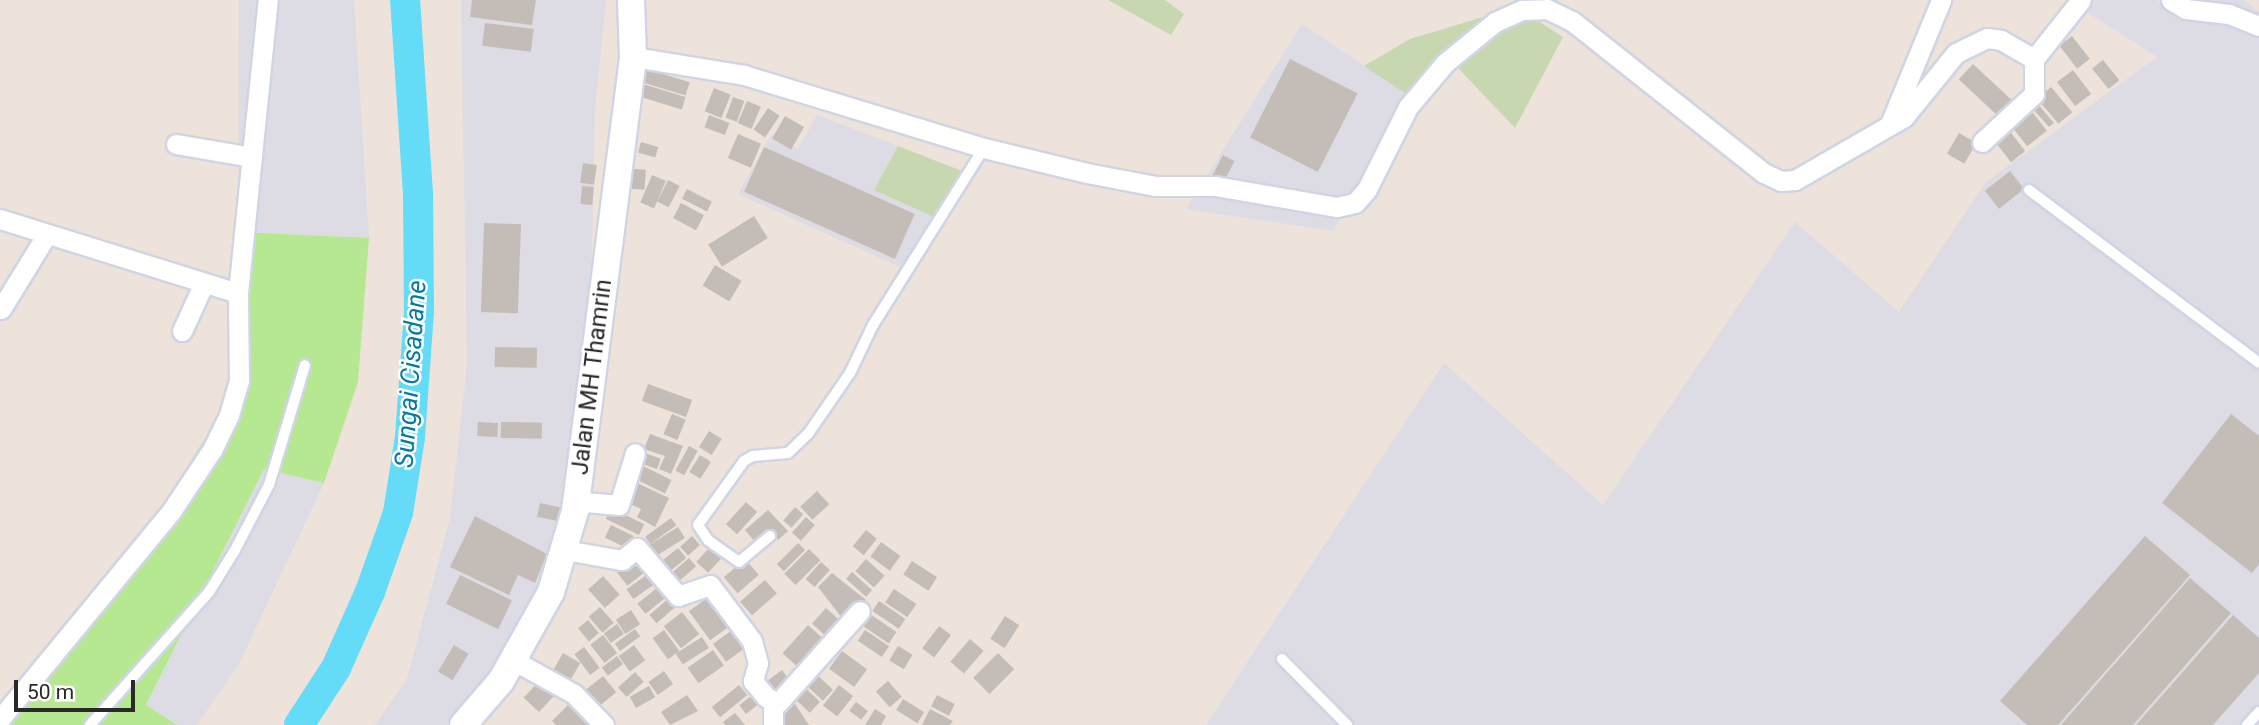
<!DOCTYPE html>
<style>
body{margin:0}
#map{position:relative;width:2259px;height:725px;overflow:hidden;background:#ede3da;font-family:Roboto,sans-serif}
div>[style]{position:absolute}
.industrial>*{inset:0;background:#dddbe4}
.green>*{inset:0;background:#b6e892}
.cemetery>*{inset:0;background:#c7d8b0}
.river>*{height:30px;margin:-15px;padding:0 15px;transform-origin:15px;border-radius:15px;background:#64dcf7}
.building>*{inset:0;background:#c4bdb7;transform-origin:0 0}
.roads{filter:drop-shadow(2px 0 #cfd5e4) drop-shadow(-2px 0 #cfd5e4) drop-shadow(0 2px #cfd5e4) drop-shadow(0 -2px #cfd5e4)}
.lane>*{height:10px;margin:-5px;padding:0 5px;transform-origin:5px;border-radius:5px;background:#fff}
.street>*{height:19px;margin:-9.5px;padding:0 9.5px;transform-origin:9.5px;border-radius:9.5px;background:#fff}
.secondary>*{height:26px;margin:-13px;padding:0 13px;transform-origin:13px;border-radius:13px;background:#fff}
span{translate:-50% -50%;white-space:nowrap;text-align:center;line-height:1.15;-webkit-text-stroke:5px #fff;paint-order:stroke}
.street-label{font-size:24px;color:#292929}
.water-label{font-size:26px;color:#0379a3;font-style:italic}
.scale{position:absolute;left:14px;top:680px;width:121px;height:32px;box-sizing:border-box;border:4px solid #292929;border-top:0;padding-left:9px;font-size:21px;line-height:24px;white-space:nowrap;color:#292929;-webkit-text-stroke:5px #fff;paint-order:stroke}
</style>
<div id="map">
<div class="industrial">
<i style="clip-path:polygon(239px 0,354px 0,369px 238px,238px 232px)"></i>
<i style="clip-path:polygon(461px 0,606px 0,595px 109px,586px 518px,476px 725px,375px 725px,407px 679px,450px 518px,467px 364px)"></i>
<i style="clip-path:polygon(2068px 0,2157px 0,2180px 16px,2205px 0,2244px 0,2259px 12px,2259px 725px,1206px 725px,1444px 363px,1603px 505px,1795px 222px,1899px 312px,1986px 182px,2157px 57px)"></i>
<i style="clip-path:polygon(1302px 24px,1417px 101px,1333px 231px,1186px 209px)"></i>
<i style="clip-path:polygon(817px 115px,898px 146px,874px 190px,934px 217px,902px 268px,738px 194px,771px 135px,798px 149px)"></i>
<i style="clip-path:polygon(264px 469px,324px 483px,239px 664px,197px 725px,177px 725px,146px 706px)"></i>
</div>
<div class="green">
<i style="clip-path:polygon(238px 232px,369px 238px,358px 382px,324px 483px,264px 469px,146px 705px,177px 725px,0 725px,145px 535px,225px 406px,237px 310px)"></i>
</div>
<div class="cemetery">
<i style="clip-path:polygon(1108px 0,1165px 0,1184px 14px,1171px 35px)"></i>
<i style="clip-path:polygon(1516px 7px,1563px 37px,1515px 128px,1458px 68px,1417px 101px,1364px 66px,1410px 39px)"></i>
<i style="clip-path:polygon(898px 146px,962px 171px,934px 217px,874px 190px)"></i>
</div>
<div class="river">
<i style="left:299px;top:725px;width:68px;rotate:-57deg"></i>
<i style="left:336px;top:668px;width:83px;rotate:-65.9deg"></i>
<i style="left:370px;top:592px;width:84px;rotate:-70.5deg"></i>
<i style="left:398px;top:513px;width:77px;rotate:-81deg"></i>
<i style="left:410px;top:437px;width:126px;rotate:-85.9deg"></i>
<i style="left:419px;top:311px;width:117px;rotate:-90.5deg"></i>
<i style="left:418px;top:194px;width:194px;rotate:-93.8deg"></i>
</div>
<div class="building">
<i style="clip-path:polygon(472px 0,536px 0,532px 25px,470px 17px)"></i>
<i style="left:485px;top:23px;width:49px;height:23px;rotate:7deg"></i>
<i style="left:2072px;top:36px;width:29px;height:16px;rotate:52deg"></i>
<i style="left:1290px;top:59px;width:76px;height:88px;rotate:27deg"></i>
<i style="left:2103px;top:60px;width:26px;height:14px;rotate:51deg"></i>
<i style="left:1973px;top:64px;width:54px;height:21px;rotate:43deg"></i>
<i style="left:640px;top:67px;width:52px;height:14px;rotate:17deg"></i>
<i style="left:2073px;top:70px;width:30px;height:20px;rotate:53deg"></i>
<i style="left:633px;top:81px;width:55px;height:13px;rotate:17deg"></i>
<i style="left:2051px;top:87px;width:33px;height:18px;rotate:50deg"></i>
<i style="left:714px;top:88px;width:18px;height:25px;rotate:22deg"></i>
<i style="left:733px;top:97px;width:12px;height:22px;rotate:20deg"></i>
<i style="left:747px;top:101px;width:15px;height:24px;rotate:23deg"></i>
<i style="clip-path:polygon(2037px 103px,2054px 123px,2049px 127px,2031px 107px)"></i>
<i style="left:768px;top:108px;width:14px;height:26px;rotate:34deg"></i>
<i style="left:2029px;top:108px;width:29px;height:25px;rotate:52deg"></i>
<i style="left:709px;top:115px;width:22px;height:13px;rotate:21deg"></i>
<i style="left:785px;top:116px;width:22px;height:26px;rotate:30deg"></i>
<i style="left:2008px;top:129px;width:28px;height:18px;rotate:52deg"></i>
<i style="left:1959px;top:133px;width:20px;height:24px;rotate:30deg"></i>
<i style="left:738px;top:134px;width:25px;height:26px;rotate:23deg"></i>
<i style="left:641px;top:142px;width:18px;height:11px;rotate:16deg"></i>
<i style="left:764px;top:147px;width:165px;height:49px;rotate:24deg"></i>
<i style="left:1223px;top:155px;width:13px;height:29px;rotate:27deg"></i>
<i style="left:583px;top:163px;width:14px;height:20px;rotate:8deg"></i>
<i style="left:620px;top:168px;width:26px;height:20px;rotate:4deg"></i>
<i style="left:2010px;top:171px;width:23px;height:32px;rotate:52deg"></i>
<i style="left:652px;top:175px;width:15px;height:30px;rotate:23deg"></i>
<i style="left:668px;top:180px;width:13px;height:24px;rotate:27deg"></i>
<i style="left:582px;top:186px;width:12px;height:18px;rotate:5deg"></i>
<i style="left:687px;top:189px;width:28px;height:11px;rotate:27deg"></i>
<i style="left:681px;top:203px;width:26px;height:17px;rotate:28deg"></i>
<i style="left:754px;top:216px;width:26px;height:54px;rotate:58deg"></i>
<i style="left:484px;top:223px;width:37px;height:89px;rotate:2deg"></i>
<i style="left:715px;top:265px;width:31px;height:24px;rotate:31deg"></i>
<i style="left:495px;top:347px;width:42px;height:20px;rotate:1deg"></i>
<i style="left:648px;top:384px;width:47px;height:18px;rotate:20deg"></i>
<i style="left:672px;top:414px;width:15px;height:22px;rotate:23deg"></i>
<i style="clip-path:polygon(2231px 414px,2259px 436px,2259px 564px,2252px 573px,2162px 503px)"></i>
<i style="left:478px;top:422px;width:20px;height:14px;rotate:3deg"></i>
<i style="left:501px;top:422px;width:41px;height:16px;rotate:1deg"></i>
<i style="left:709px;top:431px;width:15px;height:19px;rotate:32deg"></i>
<i style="clip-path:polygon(650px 434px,683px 446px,671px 474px,659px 469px,665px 456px,644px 449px)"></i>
<i style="left:689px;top:446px;width:10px;height:28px;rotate:29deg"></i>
<i style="left:642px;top:452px;width:20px;height:11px;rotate:20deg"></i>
<i style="left:700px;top:455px;width:13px;height:20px;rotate:32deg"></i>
<i style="left:641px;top:465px;width:34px;height:15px;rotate:26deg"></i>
<i style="clip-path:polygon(637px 483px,669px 498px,655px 527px,637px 517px,641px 509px,628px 503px)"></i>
<i style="left:817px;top:491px;width:18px;height:23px;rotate:47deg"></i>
<i style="left:746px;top:502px;width:15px;height:30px;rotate:42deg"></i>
<i style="left:540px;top:503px;width:24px;height:14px;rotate:12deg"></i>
<i style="left:795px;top:507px;width:11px;height:18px;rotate:41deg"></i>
<i style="left:611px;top:508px;width:37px;height:12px;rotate:26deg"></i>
<i style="clip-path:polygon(768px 510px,788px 531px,778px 540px,770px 530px,756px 543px,745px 530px)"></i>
<i style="clip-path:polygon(475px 516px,547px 554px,535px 583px,518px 575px,509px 595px,450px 567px)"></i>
<i style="left:806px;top:517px;width:12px;height:21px;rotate:42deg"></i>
<i style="left:671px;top:518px;width:9px;height:32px;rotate:54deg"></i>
<i style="left:611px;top:525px;width:25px;height:14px;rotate:26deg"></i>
<i style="left:678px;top:527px;width:13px;height:34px;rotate:58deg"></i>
<i style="left:866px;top:530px;width:14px;height:21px;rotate:39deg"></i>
<i style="left:692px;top:536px;width:12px;height:16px;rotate:48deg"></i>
<i style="clip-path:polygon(2145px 536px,2190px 575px,2058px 725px,2027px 725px,2000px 701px)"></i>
<i style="left:881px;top:542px;width:24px;height:18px;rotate:36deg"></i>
<i style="left:798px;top:543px;width:10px;height:30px;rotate:45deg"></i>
<i style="left:712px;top:545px;width:16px;height:23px;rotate:43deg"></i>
<i style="left:678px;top:548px;width:13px;height:26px;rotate:51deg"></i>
<i style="left:809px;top:549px;width:16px;height:35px;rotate:45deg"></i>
<i style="left:640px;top:553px;width:18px;height:30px;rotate:52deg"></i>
<i style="left:689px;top:558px;width:11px;height:29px;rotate:49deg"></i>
<i style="left:745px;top:559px;width:21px;height:28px;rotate:49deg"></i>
<i style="left:866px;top:559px;width:25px;height:16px;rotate:42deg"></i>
<i style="left:912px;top:561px;width:30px;height:16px;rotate:33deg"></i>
<i style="left:821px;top:562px;width:12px;height:23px;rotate:42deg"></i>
<i style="left:651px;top:572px;width:12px;height:30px;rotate:55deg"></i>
<i style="left:852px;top:572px;width:27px;height:9px;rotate:42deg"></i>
<i style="clip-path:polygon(832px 573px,866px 600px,845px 622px,818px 587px)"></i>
<i style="left:460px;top:575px;width:58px;height:32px;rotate:26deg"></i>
<i style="left:603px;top:576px;width:25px;height:20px;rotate:48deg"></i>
<i style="clip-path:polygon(2190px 578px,2231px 613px,2133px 725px,2061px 725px)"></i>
<i style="left:765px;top:580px;width:18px;height:33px;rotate:49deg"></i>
<i style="left:663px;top:583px;width:13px;height:33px;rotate:51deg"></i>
<i style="left:894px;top:589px;width:27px;height:16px;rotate:34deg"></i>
<i style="left:714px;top:593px;width:36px;height:31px;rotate:54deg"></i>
<i style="left:669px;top:598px;width:11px;height:26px;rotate:49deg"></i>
<i style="left:879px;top:601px;width:32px;height:12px;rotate:34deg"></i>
<i style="left:600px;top:607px;width:21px;height:15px;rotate:49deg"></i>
<i style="left:826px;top:608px;width:24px;height:21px;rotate:42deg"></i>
<i style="left:631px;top:610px;width:17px;height:18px;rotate:57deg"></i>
<i style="left:682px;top:612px;width:28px;height:23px;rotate:52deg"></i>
<i style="left:870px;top:614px;width:32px;height:14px;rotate:34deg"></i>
<i style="clip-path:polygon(2233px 615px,2259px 638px,2259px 673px,2213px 725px,2136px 725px)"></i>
<i style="left:1005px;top:616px;width:17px;height:27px;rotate:33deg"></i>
<i style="left:588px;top:620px;width:17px;height:13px;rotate:50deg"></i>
<i style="left:617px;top:624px;width:12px;height:16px;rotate:55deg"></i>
<i style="left:808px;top:625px;width:25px;height:38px;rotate:42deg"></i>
<i style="left:939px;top:626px;width:15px;height:28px;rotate:37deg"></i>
<i style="left:735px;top:628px;width:22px;height:27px;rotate:54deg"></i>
<i style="left:635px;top:629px;width:9px;height:25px;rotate:54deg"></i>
<i style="left:664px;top:630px;width:26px;height:14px;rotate:54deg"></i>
<i style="left:865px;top:630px;width:29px;height:13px;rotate:34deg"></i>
<i style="left:603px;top:635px;width:23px;height:16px;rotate:52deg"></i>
<i style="left:702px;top:637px;width:13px;height:31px;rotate:58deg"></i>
<i style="left:970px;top:639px;width:18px;height:30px;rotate:41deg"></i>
<i style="left:454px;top:645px;width:17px;height:31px;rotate:31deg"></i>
<i style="left:634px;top:645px;width:19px;height:19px;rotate:54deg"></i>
<i style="left:898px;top:646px;width:17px;height:17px;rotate:31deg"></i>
<i style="left:584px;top:647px;width:26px;height:12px;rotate:53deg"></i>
<i style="left:713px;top:650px;width:19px;height:31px;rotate:55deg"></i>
<i style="left:842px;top:651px;width:31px;height:22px;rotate:36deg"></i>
<i style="left:563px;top:653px;width:20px;height:24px;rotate:30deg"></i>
<i style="left:998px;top:653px;width:23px;height:35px;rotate:45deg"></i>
<i style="left:617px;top:656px;width:10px;height:19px;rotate:53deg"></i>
<i style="left:782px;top:670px;width:17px;height:23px;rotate:54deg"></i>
<i style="left:664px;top:671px;width:16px;height:19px;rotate:55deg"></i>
<i style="left:635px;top:672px;width:13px;height:23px;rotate:48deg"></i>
<i style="left:814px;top:672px;width:26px;height:15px;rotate:43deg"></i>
<i style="left:603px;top:676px;width:21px;height:28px;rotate:51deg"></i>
<i style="left:542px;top:678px;width:21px;height:27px;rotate:43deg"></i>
<i style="left:888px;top:681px;width:21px;height:16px;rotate:49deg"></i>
<i style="left:801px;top:684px;width:26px;height:15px;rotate:43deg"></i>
<i style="left:739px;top:685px;width:13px;height:35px;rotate:51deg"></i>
<i style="left:839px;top:685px;width:18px;height:26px;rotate:38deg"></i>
<i style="left:649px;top:686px;width:13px;height:22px;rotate:61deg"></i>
<i style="left:755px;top:693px;width:11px;height:20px;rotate:52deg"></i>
<i style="clip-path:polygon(687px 695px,698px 711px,670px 725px,661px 712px)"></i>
<i style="left:937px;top:695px;width:20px;height:13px;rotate:27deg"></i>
<i style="clip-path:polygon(576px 697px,596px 717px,587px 725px,556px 725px,552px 721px)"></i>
<i style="left:903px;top:699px;width:25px;height:13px;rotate:32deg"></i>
<i style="left:856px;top:702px;width:15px;height:11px;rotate:37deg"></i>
<i style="clip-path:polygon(795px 704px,809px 725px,779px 725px,774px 718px)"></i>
<i style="clip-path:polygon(875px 709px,886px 716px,881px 725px,865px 725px)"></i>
<i style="clip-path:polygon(930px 709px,953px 721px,950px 725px,922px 725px)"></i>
<i style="clip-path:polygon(735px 713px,745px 725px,725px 725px,723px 722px)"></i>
</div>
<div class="roads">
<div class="lane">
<i style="left:2029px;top:190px;width:288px;rotate:36.9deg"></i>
<i style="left:770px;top:536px;width:40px;rotate:140deg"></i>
<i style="left:739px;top:562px;width:38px;rotate:-145deg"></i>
<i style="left:708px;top:540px;width:18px;rotate:-124deg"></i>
<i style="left:698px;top:525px;width:79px;rotate:-54.3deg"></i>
<i style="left:744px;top:461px;width:10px;rotate:-29deg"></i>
<i style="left:753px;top:456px;width:35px;rotate:-5deg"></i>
<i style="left:788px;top:453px;width:28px;rotate:-44deg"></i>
<i style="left:808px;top:434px;width:74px;rotate:-55.5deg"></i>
<i style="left:850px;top:373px;width:53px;rotate:-64.4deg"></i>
<i style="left:873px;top:325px;width:209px;rotate:-57.9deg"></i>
<i style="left:1282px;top:659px;width:93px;rotate:45.4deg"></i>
<i style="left:90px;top:725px;width:178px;rotate:-48.2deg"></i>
<i style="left:209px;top:592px;width:49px;rotate:-58.2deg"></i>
<i style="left:235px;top:550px;width:73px;rotate:-62.4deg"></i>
<i style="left:269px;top:485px;width:125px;rotate:-73.3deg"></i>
<i style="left:2247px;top:725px;width:18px;rotate:-47deg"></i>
</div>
<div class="street">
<i style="left:2171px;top:0;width:17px;rotate:31deg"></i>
<i style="left:2186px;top:9px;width:43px;rotate:6.6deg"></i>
<i style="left:2229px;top:14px;width:32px;rotate:22deg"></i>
<i style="left:633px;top:57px;width:112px;rotate:9.2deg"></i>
<i style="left:744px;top:75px;width:251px;rotate:16.9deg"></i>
<i style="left:984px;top:148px;width:106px;rotate:13.6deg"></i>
<i style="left:1087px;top:173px;width:69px;rotate:10.8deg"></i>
<i style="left:1155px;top:186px;width:60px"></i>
<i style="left:1215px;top:186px;width:124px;rotate:9.8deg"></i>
<i style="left:1337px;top:207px;width:18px;rotate:-13deg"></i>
<i style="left:1355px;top:203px;width:18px;rotate:-49deg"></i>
<i style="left:1367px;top:189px;width:92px;rotate:-63.4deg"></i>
<i style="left:1408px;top:107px;width:57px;rotate:-49.9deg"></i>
<i style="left:1445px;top:63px;width:65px;rotate:-39.4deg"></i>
<i style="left:1495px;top:22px;width:30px;rotate:-24deg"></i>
<i style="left:1522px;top:10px;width:25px;rotate:-2deg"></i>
<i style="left:1547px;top:9px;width:28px;rotate:26deg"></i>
<i style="left:1572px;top:21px;width:245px;rotate:38.4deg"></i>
<i style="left:1764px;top:173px;width:19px;rotate:25deg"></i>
<i style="left:1781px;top:181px;width:14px;rotate:-4deg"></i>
<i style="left:1795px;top:180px;width:126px;rotate:-30deg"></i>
<i style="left:1904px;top:117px;width:82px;rotate:-50.9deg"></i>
<i style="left:1956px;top:53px;width:34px;rotate:-26deg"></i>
<i style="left:1987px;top:38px;width:14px;rotate:8deg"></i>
<i style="left:2001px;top:40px;width:38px;rotate:30deg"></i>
<i style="left:1890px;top:124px;width:134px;rotate:-67.6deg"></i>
<i style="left:1982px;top:142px;width:71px;rotate:-42.7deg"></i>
<i style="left:2034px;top:94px;width:35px;rotate:-90deg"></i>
<i style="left:2034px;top:59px;width:75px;rotate:-51.5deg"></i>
<i style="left:176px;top:144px;width:77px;rotate:9.7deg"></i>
<i style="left:0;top:219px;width:249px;rotate:17.3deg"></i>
<i style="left:1px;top:309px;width:88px;rotate:-58.5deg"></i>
<i style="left:182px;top:331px;width:53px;rotate:-65.4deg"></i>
<i style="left:575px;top:511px;width:13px;rotate:-42deg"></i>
<i style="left:585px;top:502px;width:34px;rotate:5deg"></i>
<i style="left:619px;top:505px;width:54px;rotate:-72.9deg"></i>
<i style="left:565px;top:550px;width:58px;rotate:10deg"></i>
<i style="left:622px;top:560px;width:19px;rotate:-39deg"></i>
<i style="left:637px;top:548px;width:63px;rotate:49.5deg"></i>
<i style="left:678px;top:596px;width:34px;rotate:-19deg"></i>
<i style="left:710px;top:585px;width:70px;rotate:53.1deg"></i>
<i style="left:752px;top:641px;width:23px;rotate:75deg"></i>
<i style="left:758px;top:663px;width:19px;rotate:106deg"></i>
<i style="left:753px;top:681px;width:21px;rotate:51deg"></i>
<i style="left:766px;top:697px;width:13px;rotate:27deg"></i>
<i style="left:778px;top:703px;width:123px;rotate:-48.3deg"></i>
<i style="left:513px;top:660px;width:70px;rotate:29.1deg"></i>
<i style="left:574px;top:694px;width:43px;rotate:45.9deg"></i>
<i style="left:0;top:719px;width:271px;rotate:-50.5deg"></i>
<i style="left:172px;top:510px;width:72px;rotate:-56.3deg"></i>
<i style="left:212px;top:450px;width:39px;rotate:-64deg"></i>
<i style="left:229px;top:415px;width:35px;rotate:-74deg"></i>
<i style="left:239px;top:381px;width:88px;rotate:-90.7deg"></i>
<i style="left:238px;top:293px;width:295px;rotate:-84.2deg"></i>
<i style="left:773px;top:725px;width:24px;rotate:-90deg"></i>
</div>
<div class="secondary">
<i style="left:463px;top:725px;width:58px;rotate:-49.2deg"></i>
<i style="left:501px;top:681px;width:102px;rotate:-60.7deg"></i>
<i style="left:551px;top:592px;width:84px;rotate:-73.5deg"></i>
<i style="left:575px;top:511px;width:458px;rotate:-82.7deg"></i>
<i style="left:633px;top:57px;width:57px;rotate:-92deg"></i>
</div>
</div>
<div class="street-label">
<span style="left:592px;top:377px;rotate:-83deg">Jalan MH Thamrin</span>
</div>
<div class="water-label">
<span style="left:411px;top:374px;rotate:-86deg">Sungai Cisadane</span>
</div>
<div class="scale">50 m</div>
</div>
